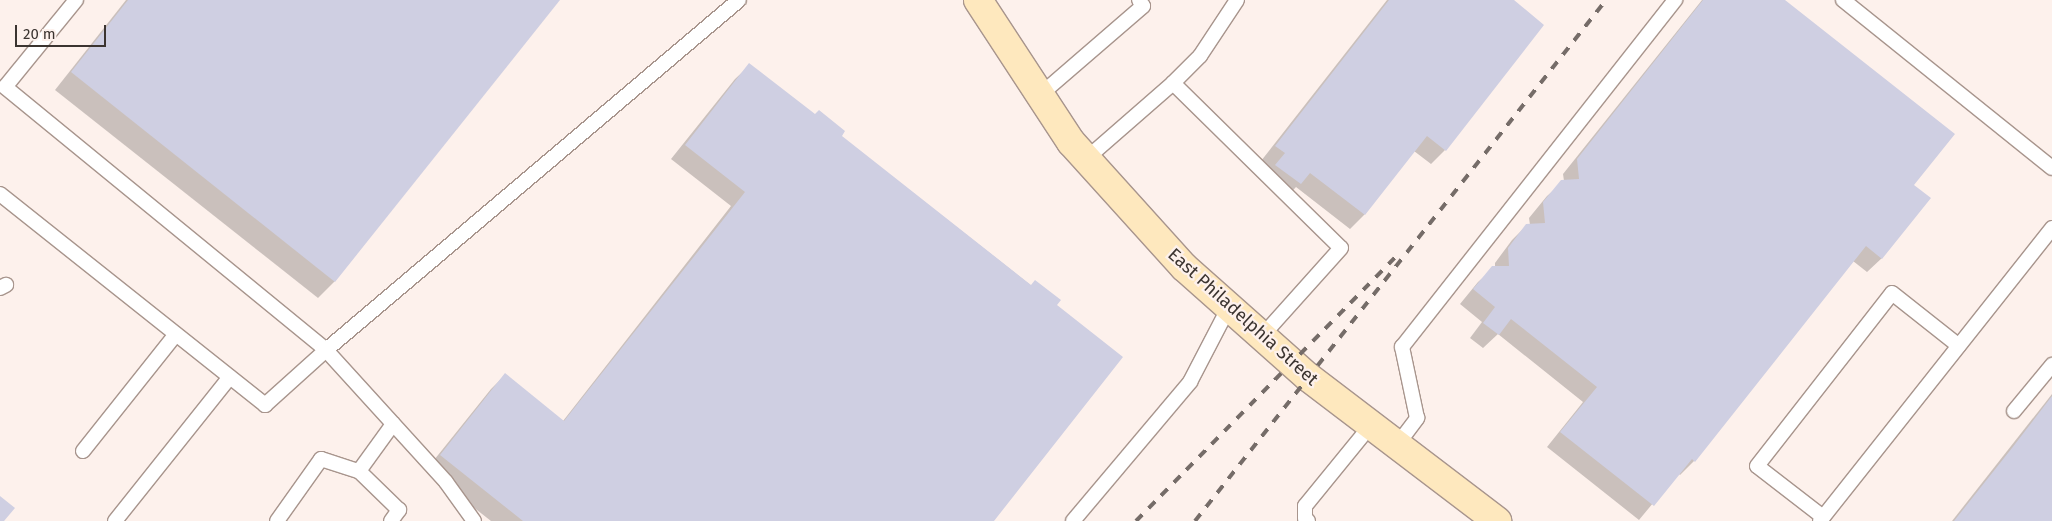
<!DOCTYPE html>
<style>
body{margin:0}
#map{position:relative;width:2052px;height:521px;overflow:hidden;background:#fdf1ec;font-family:"Fira Sans",sans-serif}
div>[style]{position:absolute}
.shadow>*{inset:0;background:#0003}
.building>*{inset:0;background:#cfcfe2}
.roads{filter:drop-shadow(1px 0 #a8958d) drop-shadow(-1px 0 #a8958d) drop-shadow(0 1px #a8958d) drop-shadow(0 -1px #a8958d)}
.lane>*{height:14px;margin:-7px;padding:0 7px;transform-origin:7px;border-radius:7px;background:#fff}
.secondary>*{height:28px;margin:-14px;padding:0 14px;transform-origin:14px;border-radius:14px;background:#fee8be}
.rail>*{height:4px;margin-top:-2px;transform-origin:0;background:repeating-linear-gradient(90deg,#756c68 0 9px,transparent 0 18px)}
span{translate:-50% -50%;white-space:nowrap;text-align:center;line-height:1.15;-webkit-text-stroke:4.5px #fdf1ec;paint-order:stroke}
.street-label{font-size:18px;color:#3b3430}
.scale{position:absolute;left:15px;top:25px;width:91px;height:22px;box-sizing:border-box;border:2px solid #3b3430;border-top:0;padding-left:6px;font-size:15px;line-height:18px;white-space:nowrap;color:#3b3430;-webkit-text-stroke:4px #fdf1ec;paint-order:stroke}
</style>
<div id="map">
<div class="shadow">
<i style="clip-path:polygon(126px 0,558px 0,335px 281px,318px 298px,55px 90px)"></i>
<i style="clip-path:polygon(1387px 0,1511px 0,1445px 150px,1431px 164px,1414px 151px,1364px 215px,1350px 229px,1296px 187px,1286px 198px,1262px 180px,1271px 168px,1261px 161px)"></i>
<i style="clip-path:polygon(1702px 0,1783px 0,1912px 185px,1882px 258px,1867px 272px,1853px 261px,1694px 461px,1680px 475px,1678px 473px,1639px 520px,1547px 447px,1583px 402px,1498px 334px,1483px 348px,1470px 338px,1482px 322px,1460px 304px,1478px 282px,1495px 267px,1495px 263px,1512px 240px,1527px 225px,1530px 225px,1529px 218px,1547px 196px,1564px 181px,1563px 174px)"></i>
<i style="clip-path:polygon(750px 65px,1056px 305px,992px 521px,491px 521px,426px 470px,491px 389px,505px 375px,563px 421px,731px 206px,671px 159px,735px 79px)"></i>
<i style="clip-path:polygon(2052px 394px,2052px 521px,1952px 521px)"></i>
</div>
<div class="building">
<i style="clip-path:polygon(128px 0,560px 0,335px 282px,71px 72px)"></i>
<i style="clip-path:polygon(1389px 0,1514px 0,1544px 25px,1446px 151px,1427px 136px,1365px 215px,1310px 173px,1301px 184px,1275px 165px,1285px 153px,1275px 146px)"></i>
<i style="clip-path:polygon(1703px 0,1785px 0,1955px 134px,1914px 185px,1931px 198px,1882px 259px,1866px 246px,1695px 462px,1692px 459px,1654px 506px,1560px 432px,1597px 387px,1511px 319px,1499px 335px,1483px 323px,1495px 307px,1473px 289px,1492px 266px,1509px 266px,1508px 248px,1526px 224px,1545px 223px,1543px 202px,1561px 180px,1579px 179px,1577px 159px)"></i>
<i style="clip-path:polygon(749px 63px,815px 114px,819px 110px,845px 131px,842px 136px,1031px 285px,1035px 280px,1061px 300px,1057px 305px,1123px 357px,994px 521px,523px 521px,440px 455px,505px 373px,564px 421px,745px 192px,685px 145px)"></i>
<i style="clip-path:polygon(2052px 396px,2052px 521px,1954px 521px,2012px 448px)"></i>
<i style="clip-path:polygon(0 496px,15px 508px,4px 521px,0 521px)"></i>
</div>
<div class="roads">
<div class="lane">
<i style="left:76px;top:0;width:112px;rotate:129.2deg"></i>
<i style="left:5px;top:87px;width:415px;rotate:39.3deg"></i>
<i style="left:326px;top:350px;width:541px;rotate:-40.28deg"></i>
<i style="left:1843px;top:0;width:268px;rotate:38.8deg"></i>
<i style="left:1173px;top:83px;width:38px;rotate:-45deg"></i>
<i style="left:1200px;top:56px;width:67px;rotate:-56.5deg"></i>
<i style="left:1040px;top:95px;width:136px;rotate:-40.8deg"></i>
<i style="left:1143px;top:6px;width:7px;rotate:-124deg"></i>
<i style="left:1086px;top:159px;width:116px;rotate:-41.1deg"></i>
<i style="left:1173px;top:83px;width:235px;rotate:44.5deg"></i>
<i style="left:1341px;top:248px;width:118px;rotate:131.9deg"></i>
<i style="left:0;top:194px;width:339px;rotate:38.5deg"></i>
<i style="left:265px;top:405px;width:82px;rotate:-42deg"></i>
<i style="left:326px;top:350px;width:178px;rotate:47.7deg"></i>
<i style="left:446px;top:482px;width:48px;rotate:54.3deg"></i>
<i style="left:0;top:288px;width:7px;rotate:-27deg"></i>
<i style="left:2014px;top:411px;width:60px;rotate:-50.4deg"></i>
<i style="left:1397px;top:445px;width:34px;rotate:-53deg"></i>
<i style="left:1417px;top:418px;width:73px;rotate:-101.9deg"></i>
<i style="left:1402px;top:347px;width:442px;rotate:-51.8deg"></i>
<i style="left:83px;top:451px;width:149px;rotate:-51.5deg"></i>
<i style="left:1823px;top:517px;width:83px;rotate:-142.3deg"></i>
<i style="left:1757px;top:466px;width:219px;rotate:-52deg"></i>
<i style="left:1892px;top:293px;width:85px;rotate:38.3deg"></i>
<i style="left:115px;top:521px;width:184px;rotate:-51.4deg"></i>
<i style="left:277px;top:521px;width:76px;rotate:-54.6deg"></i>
<i style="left:321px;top:459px;width:40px;rotate:18deg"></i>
<i style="left:391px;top:521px;width:14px;rotate:-54deg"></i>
<i style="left:399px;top:510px;width:56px;rotate:-135.7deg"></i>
<i style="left:359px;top:471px;width:58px;rotate:-54.1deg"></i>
<i style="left:1073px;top:521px;width:182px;rotate:-49.9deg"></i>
<i style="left:1190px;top:382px;width:85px;rotate:-62.5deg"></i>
<i style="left:1308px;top:521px;width:4px;rotate:-135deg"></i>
<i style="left:1305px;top:518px;width:12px;rotate:-90deg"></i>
<i style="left:1305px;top:506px;width:104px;rotate:-50.8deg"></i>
<i style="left:1820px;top:521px;width:374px;rotate:-51.6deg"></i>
</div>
<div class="secondary">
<i style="left:978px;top:0;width:170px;rotate:56.8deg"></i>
<i style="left:1071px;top:142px;width:169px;rotate:47.9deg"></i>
<i style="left:1184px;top:267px;width:166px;rotate:41.6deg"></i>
<i style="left:1308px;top:377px;width:238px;rotate:37.3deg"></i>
</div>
</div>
<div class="rail">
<i style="left:1136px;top:521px;width:377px;rotate:-45.5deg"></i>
<i style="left:1195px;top:521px;width:664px;rotate:-51.73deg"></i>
</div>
<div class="street-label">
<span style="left:1243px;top:317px;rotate:42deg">East Philadelphia Street</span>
</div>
<div class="scale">20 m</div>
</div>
